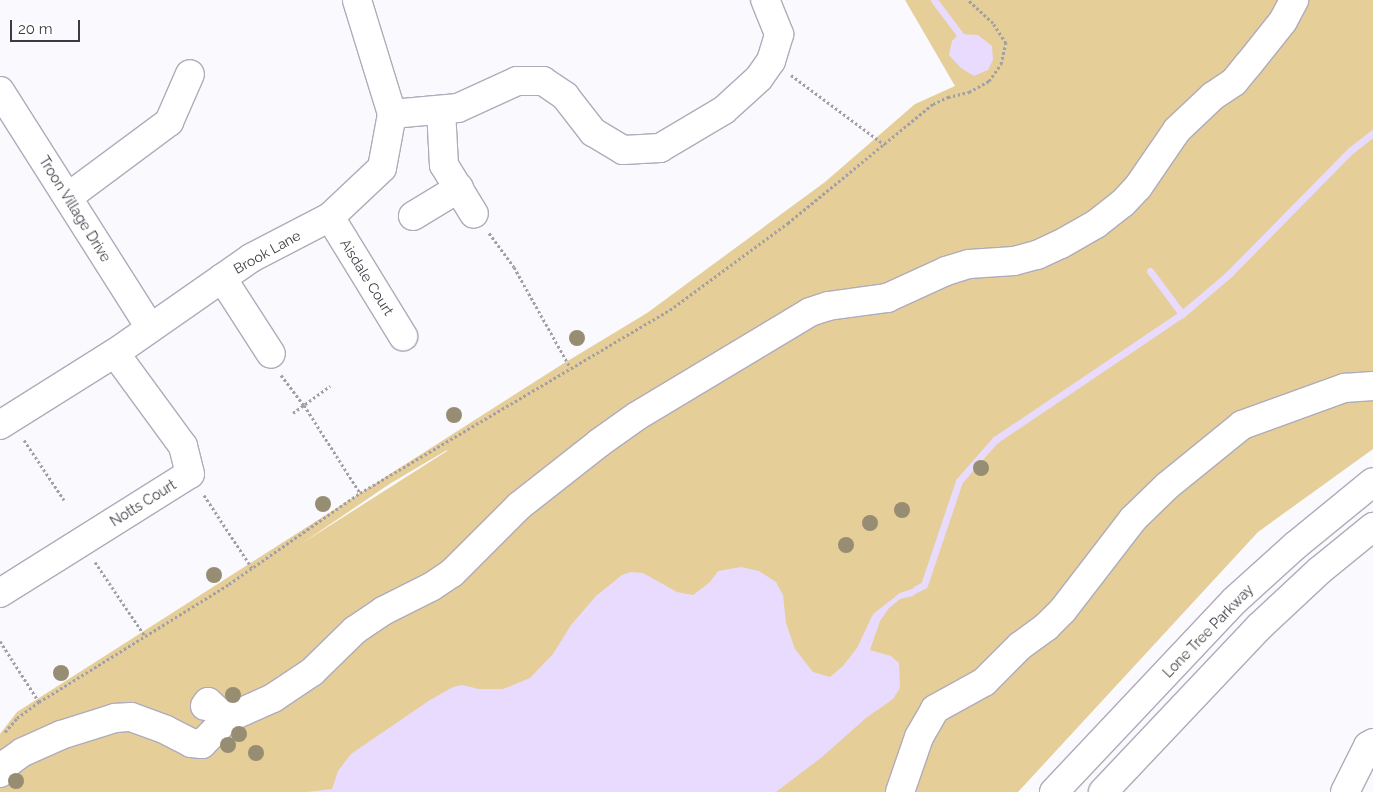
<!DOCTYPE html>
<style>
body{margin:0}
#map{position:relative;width:1373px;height:792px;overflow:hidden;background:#faf9fd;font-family:Raleway,sans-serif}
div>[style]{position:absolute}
.green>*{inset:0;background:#e5ce98}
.water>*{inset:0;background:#e9dbfe}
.stream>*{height:7px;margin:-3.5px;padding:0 3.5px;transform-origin:3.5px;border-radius:3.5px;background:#e9dbfe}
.path>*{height:3px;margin-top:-1.5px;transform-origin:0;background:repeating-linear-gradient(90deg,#a2a0a6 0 2.5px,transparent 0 5px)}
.roads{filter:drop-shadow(1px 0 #b0abba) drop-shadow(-1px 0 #b0abba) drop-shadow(0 1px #b0abba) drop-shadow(0 -1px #b0abba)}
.minor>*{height:28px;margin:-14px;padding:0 14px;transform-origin:14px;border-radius:14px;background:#fff}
.trees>*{width:16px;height:16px;margin:-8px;border-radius:50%;background:#968d73}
span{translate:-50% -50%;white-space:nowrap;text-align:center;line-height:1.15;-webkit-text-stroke:4px #fff;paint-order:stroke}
.street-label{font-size:14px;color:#3d3a41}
.scale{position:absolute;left:10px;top:20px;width:70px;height:22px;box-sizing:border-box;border:2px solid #3d3a41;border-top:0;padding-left:6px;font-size:15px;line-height:18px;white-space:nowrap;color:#3d3a41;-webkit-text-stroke:4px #fff;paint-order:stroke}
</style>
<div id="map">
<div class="green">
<i style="clip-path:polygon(evenodd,905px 0,1373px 0,1373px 449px,1258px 532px,1018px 792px,0 792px,0 734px,17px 712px,561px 365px,647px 313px,825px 182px,915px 104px,955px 86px,905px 0,447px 450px,447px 451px,301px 544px,391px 483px,447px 450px)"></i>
</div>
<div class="water">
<i style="clip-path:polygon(959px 34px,978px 35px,992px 46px,993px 60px,988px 70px,974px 76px,961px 68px,949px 55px,952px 41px)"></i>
<i style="clip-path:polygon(741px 567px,759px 571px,776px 582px,783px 595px,786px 623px,795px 649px,813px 672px,830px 677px,843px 666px,857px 648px,873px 614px,900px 593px,924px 585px,913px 596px,900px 599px,889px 608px,880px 621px,870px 650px,891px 656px,899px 663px,900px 688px,893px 699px,866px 718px,822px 757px,776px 792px,306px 792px,332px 789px,338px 771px,351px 754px,430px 700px,453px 687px,462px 685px,479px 689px,503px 689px,530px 678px,553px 654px,571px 625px,596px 596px,622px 575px,631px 572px,643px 573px,677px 592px,693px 595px,710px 582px,718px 571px)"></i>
</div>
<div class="stream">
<i style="left:934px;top:0;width:50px;rotate:53.1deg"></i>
<i style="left:1150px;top:271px;width:54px;rotate:53.3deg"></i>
<i style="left:916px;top:589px;width:9px;rotate:-27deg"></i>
<i style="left:924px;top:585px;width:110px;rotate:-71.4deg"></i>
<i style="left:959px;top:481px;width:55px;rotate:-48.7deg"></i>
<i style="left:995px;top:440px;width:225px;rotate:-34deg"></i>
<i style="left:1182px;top:314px;width:62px;rotate:-40.4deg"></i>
<i style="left:1229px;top:274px;width:173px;rotate:-45.5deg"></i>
<i style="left:1350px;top:151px;width:29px;rotate:-38deg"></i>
</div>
<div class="path">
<i style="left:791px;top:75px;width:117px;rotate:36.7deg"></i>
<i style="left:489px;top:233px;width:42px;rotate:53.7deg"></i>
<i style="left:514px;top:267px;width:115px;rotate:60.8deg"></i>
<i style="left:281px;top:375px;width:38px;rotate:53deg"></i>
<i style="left:304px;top:405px;width:104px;rotate:57.5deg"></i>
<i style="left:293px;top:413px;width:46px;rotate:-36.1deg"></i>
<i style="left:24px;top:440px;width:72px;rotate:56.3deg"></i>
<i style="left:204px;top:495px;width:87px;rotate:56.7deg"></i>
<i style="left:95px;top:562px;width:89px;rotate:56deg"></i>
<i style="left:0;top:641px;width:72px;rotate:57.4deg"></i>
<i style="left:5px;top:732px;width:18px;rotate:-49deg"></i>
<i style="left:17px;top:718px;width:27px;rotate:-36deg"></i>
<i style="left:39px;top:702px;width:224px;rotate:-31.8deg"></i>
<i style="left:229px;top:584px;width:160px;rotate:-34.8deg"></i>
<i style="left:360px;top:493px;width:365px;rotate:-30.6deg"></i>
<i style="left:674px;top:307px;width:142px;rotate:-36.4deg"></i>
<i style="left:788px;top:223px;width:188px;rotate:-39.4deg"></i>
<i style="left:933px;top:104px;width:17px;rotate:-25deg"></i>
<i style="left:948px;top:97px;width:22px;rotate:-13deg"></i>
<i style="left:969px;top:92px;width:23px;rotate:-29deg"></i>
<i style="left:989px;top:81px;width:21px;rotate:-55deg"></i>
<i style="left:1001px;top:64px;width:22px;rotate:-77deg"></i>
<i style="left:1006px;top:43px;width:24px;rotate:-123deg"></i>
<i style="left:993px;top:23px;width:34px;rotate:-137deg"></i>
</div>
<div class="roads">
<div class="minor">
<i style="left:0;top:91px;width:280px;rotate:57.6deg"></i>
<i style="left:441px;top:110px;width:55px;rotate:86.9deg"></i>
<i style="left:444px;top:165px;width:57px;rotate:58.5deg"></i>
<i style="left:392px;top:114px;width:66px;rotate:-5.2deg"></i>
<i style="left:458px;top:108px;width:65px;rotate:-24.6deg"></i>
<i style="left:517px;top:81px;width:26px"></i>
<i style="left:543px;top:81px;width:27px;rotate:34deg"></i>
<i style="left:565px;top:96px;width:46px;rotate:52.1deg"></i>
<i style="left:593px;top:132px;width:35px;rotate:31deg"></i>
<i style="left:623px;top:150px;width:37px;rotate:-3deg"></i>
<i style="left:660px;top:148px;width:74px;rotate:-30.7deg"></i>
<i style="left:724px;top:110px;width:47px;rotate:-42.4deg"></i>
<i style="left:759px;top:78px;width:21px;rotate:-55deg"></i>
<i style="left:771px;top:61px;width:28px;rotate:-73deg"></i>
<i style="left:779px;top:34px;width:37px;rotate:-112deg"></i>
<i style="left:68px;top:197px;width:126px;rotate:-36.6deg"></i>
<i style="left:169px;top:122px;width:52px;rotate:-66.4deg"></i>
<i style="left:413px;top:216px;width:54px;rotate:-31.3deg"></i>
<i style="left:330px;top:217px;width:140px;rotate:58.5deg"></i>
<i style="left:222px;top:278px;width:90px;rotate:57.2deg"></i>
<i style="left:0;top:425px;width:136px;rotate:-32.1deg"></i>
<i style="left:115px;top:353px;width:166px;rotate:-34.9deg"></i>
<i style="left:251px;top:258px;width:89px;rotate:-27.4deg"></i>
<i style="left:330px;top:217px;width:71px;rotate:-43.3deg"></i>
<i style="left:382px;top:168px;width:55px;rotate:-79.5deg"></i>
<i style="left:392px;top:114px;width:119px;rotate:-107.1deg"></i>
<i style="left:0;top:593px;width:224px;rotate:-32.1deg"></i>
<i style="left:190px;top:474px;width:29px;rotate:-104deg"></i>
<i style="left:183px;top:446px;width:115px;rotate:-126.2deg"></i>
<i style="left:205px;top:706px;width:5px;rotate:-53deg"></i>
<i style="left:208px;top:702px;width:25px;rotate:43deg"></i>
<i style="left:0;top:773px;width:14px;rotate:-51deg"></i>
<i style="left:9px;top:762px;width:17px;rotate:-36deg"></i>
<i style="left:23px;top:752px;width:42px;rotate:-24.1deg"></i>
<i style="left:61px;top:735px;width:57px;rotate:-17.5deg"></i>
<i style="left:115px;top:718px;width:16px;rotate:-4deg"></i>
<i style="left:131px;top:717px;width:37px;rotate:20deg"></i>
<i style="left:166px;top:730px;width:28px;rotate:27deg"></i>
<i style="left:191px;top:743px;width:11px;rotate:5deg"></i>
<i style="left:202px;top:744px;width:35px;rotate:-46deg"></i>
<i style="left:226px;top:719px;width:51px;rotate:-24.1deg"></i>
<i style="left:273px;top:698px;width:47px;rotate:-33.7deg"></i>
<i style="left:312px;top:672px;width:60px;rotate:-44.3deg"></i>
<i style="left:355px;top:630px;width:34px;rotate:-34deg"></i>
<i style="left:383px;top:611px;width:54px;rotate:-26.6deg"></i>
<i style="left:431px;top:587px;width:25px;rotate:-34deg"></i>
<i style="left:452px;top:573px;width:95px;rotate:-45deg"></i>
<i style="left:519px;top:506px;width:102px;rotate:-38.2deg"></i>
<i style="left:599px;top:443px;width:47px;rotate:-35.4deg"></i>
<i style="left:637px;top:416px;width:202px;rotate:-31deg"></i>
<i style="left:810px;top:312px;width:19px;rotate:-18deg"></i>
<i style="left:828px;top:306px;width:60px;rotate:-7.7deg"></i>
<i style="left:887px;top:298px;width:65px;rotate:-24.6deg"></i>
<i style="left:946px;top:271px;width:24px;rotate:-17deg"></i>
<i style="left:969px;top:264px;width:45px;rotate:-3.8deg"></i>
<i style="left:1014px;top:261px;width:24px;rotate:-15deg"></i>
<i style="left:1037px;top:255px;width:26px;rotate:-25deg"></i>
<i style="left:1061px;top:244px;width:40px;rotate:-29.7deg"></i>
<i style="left:1096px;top:224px;width:34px;rotate:-38deg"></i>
<i style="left:1123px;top:203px;width:22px;rotate:-47deg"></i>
<i style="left:1138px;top:187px;width:69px;rotate:-55.6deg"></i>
<i style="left:1177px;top:130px;width:50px;rotate:-43.4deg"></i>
<i style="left:1213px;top:96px;width:25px;rotate:-34deg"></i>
<i style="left:1234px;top:82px;width:22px;rotate:-51deg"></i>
<i style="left:1248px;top:65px;width:56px;rotate:-51.5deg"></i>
<i style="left:1283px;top:21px;width:24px;rotate:-62deg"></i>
<i style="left:900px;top:792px;width:58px;rotate:-70.9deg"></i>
<i style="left:919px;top:737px;width:32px;rotate:-60deg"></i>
<i style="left:935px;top:709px;width:56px;rotate:-28.9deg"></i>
<i style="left:984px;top:682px;width:51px;rotate:-45deg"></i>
<i style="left:1020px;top:646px;width:32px;rotate:-36deg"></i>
<i style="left:1046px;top:627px;width:24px;rotate:-45deg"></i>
<i style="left:1063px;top:610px;width:115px;rotate:-52.4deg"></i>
<i style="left:1133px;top:519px;width:47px;rotate:-44.1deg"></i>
<i style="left:1167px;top:486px;width:97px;rotate:-39.1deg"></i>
<i style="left:1242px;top:425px;width:109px;rotate:-19.9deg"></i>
<i style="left:1344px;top:388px;width:29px;rotate:-4deg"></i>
<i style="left:1054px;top:792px;width:262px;rotate:-46.7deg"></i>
<i style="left:1234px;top:601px;width:84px;rotate:-42.1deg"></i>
<i style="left:1296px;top:545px;width:99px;rotate:-39.3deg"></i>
<i style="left:1103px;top:792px;width:227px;rotate:-46.6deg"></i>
<i style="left:1259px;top:627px;width:82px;rotate:-43deg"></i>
<i style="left:1319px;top:571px;width:70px;rotate:-39.2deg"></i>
<i style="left:1345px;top:792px;width:51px;rotate:-63.4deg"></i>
<i style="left:1368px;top:746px;width:6px;rotate:-31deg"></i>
</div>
</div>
<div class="trees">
<i style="left:577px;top:338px"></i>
<i style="left:454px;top:415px"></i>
<i style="left:981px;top:468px"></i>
<i style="left:323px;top:504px"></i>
<i style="left:902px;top:510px"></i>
<i style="left:870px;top:523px"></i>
<i style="left:846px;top:545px"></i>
<i style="left:214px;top:575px"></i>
<i style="left:61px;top:673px"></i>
<i style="left:233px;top:695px"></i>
<i style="left:239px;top:734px"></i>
<i style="left:228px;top:745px"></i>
<i style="left:256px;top:753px"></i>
<i style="left:16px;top:781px"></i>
</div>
<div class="street-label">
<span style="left:75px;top:209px;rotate:58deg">Troon Village Drive</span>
<span style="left:267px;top:252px;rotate:-29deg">Brook Lane</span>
<span style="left:367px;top:277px;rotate:58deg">Aisdale Court</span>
<span style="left:143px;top:503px;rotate:-32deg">Notts Court</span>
<span style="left:1208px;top:631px;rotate:-46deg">Lone Tree Parkway</span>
</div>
<div class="scale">20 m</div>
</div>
